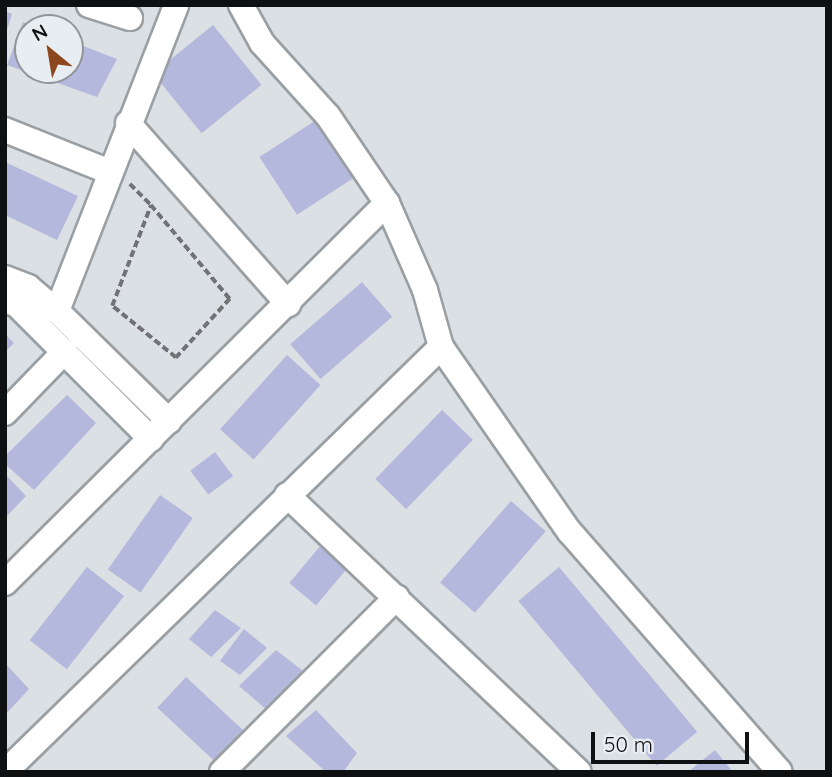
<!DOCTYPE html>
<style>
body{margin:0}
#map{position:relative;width:832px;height:777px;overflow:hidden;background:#dbe0e4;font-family:Quicksand,sans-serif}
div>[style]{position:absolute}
.building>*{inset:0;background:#b3b8dc;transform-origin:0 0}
.path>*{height:3.5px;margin-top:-1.75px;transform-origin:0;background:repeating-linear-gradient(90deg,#707275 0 7px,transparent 0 10.5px)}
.roads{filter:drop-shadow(2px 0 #9a9fa3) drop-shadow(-2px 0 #9a9fa3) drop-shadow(0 2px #9a9fa3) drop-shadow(0 -2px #9a9fa3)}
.minor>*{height:24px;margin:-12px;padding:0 12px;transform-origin:12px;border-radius:12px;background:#fff}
span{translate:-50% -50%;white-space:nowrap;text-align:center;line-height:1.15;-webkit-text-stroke:6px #e8edf1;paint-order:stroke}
.frame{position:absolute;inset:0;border:7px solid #0f1012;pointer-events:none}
.north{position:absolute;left:14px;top:14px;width:70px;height:70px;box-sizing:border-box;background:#e8edf1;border:2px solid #919598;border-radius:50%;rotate:330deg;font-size:19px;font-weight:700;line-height:28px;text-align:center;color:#0f1012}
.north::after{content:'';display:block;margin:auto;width:24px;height:32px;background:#8c471e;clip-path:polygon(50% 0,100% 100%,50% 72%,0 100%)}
.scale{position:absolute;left:591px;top:732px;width:158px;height:32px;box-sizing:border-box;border:4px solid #0f1012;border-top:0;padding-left:9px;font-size:21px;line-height:24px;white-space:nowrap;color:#0f1012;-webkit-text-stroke:5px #e8edf1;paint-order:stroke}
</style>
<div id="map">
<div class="building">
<i style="clip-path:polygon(5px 11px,12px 14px,6px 33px,5px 33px)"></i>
<i style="clip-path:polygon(23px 22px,37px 28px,28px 28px,28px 70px,70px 70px,70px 41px,117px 59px,97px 97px,7px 65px)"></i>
<i style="left:213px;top:25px;width:77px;height:77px;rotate:51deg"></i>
<i style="left:324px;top:115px;width:69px;height:77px;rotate:57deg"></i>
<i style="clip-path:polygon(5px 162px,78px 196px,57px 240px,5px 215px)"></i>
<i style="left:362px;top:282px;width:46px;height:95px;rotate:49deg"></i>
<i style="clip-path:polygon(5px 334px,14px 343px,5px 352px)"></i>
<i style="left:287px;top:355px;width:45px;height:100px;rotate:42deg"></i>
<i style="clip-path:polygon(67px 395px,96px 423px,34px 490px,5px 464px,5px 456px)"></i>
<i style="left:442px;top:410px;width:43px;height:96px;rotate:44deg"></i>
<i style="left:215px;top:452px;width:30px;height:31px;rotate:53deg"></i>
<i style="clip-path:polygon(5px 474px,26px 496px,5px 518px)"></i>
<i style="left:160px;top:495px;width:40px;height:91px;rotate:35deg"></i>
<i style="left:511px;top:501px;width:46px;height:108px;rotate:41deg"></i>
<i style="left:322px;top:544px;width:35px;height:51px;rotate:40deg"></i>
<i style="left:87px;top:567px;width:47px;height:93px;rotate:38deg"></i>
<i style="left:559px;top:567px;width:215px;height:53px;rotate:50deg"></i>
<i style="clip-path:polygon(215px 610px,241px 628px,211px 657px,189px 639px)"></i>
<i style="clip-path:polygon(244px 629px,267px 648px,240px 675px,220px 661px)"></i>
<i style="clip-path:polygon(276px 650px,307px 674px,274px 716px,239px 686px)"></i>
<i style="clip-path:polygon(5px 663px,29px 689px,5px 715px)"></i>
<i style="left:186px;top:677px;width:81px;height:42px;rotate:43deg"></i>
<i style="clip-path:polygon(316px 710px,357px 753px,343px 772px,326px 772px,286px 736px)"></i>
<i style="clip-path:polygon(715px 750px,733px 772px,688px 772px)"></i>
</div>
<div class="path">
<i style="left:130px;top:184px;width:30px;rotate:45deg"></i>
<i style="left:151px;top:205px;width:123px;rotate:50deg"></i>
<i style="left:230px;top:299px;width:80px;rotate:132.5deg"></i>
<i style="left:176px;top:358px;width:82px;rotate:-140.9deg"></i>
<i style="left:112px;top:306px;width:108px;rotate:-68.9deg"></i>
</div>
<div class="roads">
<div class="minor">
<i style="left:89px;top:5px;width:43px;rotate:17.6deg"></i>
<i style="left:241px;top:5px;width:43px;rotate:61.1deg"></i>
<i style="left:262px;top:43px;width:98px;rotate:47.9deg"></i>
<i style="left:328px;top:116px;width:105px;rotate:55.9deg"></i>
<i style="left:387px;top:203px;width:95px;rotate:66.4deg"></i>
<i style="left:425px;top:290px;width:59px;rotate:74.3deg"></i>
<i style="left:441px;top:347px;width:224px;rotate:55.2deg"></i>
<i style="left:569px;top:531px;width:320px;rotate:48.8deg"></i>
<i style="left:128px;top:123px;width:242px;rotate:48.5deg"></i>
<i style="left:5px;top:130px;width:113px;rotate:21.8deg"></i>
<i style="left:5px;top:278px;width:25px;rotate:21deg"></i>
<i style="left:28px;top:287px;width:38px;rotate:40deg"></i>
<i style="left:57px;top:311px;width:157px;rotate:44.5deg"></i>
<i style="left:5px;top:301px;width:11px;rotate:15deg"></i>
<i style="left:16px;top:304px;width:191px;rotate:45deg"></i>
<i style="left:57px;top:311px;width:328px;rotate:-68.7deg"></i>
<i style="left:5px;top:413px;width:86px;rotate:-45.9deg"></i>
<i style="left:287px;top:495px;width:402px;rotate:43.5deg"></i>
<i style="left:5px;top:583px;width:539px;rotate:-44.85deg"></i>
<i style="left:5px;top:772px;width:609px;rotate:-44.27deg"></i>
<i style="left:222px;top:772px;width:247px;rotate:-45deg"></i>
</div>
</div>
<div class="frame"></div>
<div class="north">N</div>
<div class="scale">50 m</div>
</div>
